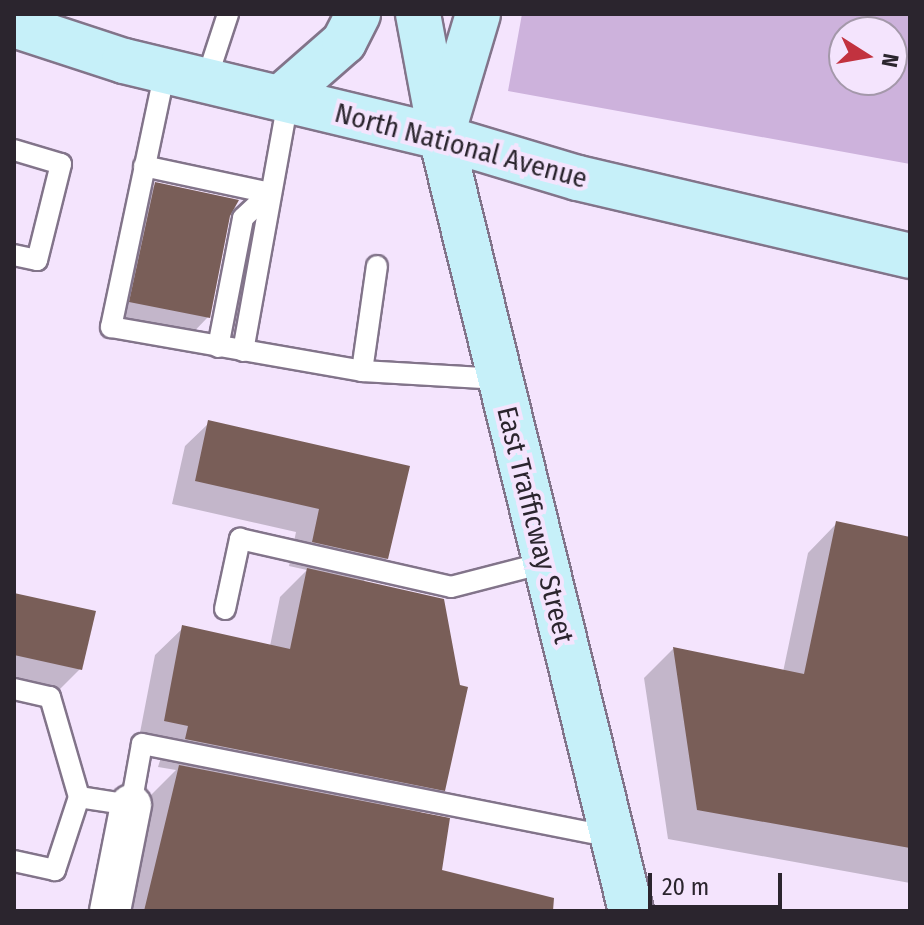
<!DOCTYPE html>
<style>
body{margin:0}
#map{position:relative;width:924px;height:925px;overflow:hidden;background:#f4e4fd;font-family:"Fira Sans Condensed",sans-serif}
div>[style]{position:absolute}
.green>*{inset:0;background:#cdb2dc}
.shadow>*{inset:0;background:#0003}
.building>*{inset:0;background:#795e58}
.roads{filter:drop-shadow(2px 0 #82748a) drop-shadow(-2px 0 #82748a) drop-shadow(0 2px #82748a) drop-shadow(0 -2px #82748a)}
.lane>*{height:20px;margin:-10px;padding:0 10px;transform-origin:10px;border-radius:10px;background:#fff}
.street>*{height:40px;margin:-20px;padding:0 20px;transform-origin:20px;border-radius:20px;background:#fff}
.secondary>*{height:44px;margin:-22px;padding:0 22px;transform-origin:22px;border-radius:22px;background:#c6f0f9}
span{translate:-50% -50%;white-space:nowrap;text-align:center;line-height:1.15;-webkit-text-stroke:8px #f4e4fd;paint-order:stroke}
.street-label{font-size:28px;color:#2b252e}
.frame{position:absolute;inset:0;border:16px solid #2b252e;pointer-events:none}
.north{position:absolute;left:828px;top:16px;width:80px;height:80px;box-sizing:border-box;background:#f4e4fd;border:2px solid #a498aa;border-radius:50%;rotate:101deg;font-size:22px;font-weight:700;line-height:32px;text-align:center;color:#2b252e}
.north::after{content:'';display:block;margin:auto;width:28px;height:36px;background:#c2323f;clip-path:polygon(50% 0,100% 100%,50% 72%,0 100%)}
.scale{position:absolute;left:648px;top:873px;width:134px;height:36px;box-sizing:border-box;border:4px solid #2b252e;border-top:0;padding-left:10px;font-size:24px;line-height:28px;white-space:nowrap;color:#2b252e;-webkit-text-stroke:6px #f4e4fd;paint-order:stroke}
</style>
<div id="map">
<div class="green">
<i style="clip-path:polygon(evenodd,522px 14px,910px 14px,910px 164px,508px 91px,522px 14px,844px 32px,892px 32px,892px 80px,844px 80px,844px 32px)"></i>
</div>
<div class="shadow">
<i style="clip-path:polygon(156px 184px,228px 215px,208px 317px,185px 341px,107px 326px,132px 208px)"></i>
<i style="clip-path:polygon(209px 423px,387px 558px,363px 582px,444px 790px,419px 814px,440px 872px,507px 911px,123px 911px,150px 796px,176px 770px,158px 767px,162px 754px,137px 748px,155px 655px,183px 628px,270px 646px,280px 597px,307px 570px,289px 566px,296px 532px,172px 504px,185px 446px)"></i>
<i style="clip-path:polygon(837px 523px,910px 539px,910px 883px,668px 839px,644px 678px,673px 649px,783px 672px,808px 553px)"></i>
<i style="clip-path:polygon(14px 595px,80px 669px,51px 698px,14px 690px)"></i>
</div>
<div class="building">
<i style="clip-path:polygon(155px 182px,239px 200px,230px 216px,210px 318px,129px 302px)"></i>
<i style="clip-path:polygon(208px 420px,410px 466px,388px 559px,312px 542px,319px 509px,195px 481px)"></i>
<i style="clip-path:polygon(836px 521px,910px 537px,910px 848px,697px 810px,673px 647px,804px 674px)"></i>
<i style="clip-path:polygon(307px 568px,444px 599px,460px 685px,468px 687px,445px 791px,185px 739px,188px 726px,164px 721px,182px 625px,290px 649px)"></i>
<i style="clip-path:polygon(14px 593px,96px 611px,82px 670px,14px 655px)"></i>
<i style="clip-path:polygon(179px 765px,450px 818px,442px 870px,554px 898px,553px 911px,144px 911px)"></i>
</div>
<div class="roads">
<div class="lane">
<i style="left:165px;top:71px;width:262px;rotate:101.9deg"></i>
<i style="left:111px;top:327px;width:255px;rotate:9.9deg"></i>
<i style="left:362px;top:371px;width:138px;rotate:3.3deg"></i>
<i style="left:206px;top:81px;width:71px;rotate:-71.8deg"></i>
<i style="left:14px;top:150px;width:49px;rotate:16.6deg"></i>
<i style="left:61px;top:164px;width:99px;rotate:104deg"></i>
<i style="left:37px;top:260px;width:24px;rotate:-168deg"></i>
<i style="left:144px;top:166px;width:129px;rotate:12.1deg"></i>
<i style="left:218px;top:347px;width:131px;rotate:-79deg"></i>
<i style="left:243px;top:218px;width:37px;rotate:-43deg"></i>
<i style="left:243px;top:351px;width:255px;rotate:-79.8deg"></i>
<i style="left:362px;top:371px;width:106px;rotate:-81.9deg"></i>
<i style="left:225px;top:609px;width:72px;rotate:-77.9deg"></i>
<i style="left:240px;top:539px;width:216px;rotate:12.8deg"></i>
<i style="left:451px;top:587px;width:96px;rotate:-14.5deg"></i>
<i style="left:14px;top:689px;width:37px;rotate:13deg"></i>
<i style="left:50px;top:697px;width:104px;rotate:73.8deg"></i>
<i style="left:79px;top:797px;width:77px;rotate:108.2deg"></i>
<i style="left:55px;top:870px;width:42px;rotate:-167.6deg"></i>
<i style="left:79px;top:797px;width:53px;rotate:8.7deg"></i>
<i style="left:131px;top:805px;width:62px;rotate:-79.8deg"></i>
<i style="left:142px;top:744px;width:478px;rotate:11.2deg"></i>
</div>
<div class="street">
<i style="left:110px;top:911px;width:108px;rotate:-78.8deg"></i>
</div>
<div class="secondary">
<i style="left:418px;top:14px;width:125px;rotate:79.4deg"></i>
<i style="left:441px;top:137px;width:797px;rotate:76.21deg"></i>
<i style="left:14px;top:25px;width:116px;rotate:18.1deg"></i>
<i style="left:124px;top:61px;width:326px;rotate:13.5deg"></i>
<i style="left:441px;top:137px;width:143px;rotate:16.7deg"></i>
<i style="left:578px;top:178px;width:341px;rotate:13.2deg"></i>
<i style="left:280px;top:98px;width:85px;rotate:-41.2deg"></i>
<i style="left:344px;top:42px;width:31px;rotate:-63deg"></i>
<i style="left:442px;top:135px;width:126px;rotate:-73.4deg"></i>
</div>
</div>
<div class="street-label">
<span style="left:461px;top:146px;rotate:15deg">North National Avenue</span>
<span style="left:535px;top:525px;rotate:76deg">East Trafficway Street</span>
</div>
<div class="frame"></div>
<div class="north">N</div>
<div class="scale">20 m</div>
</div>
